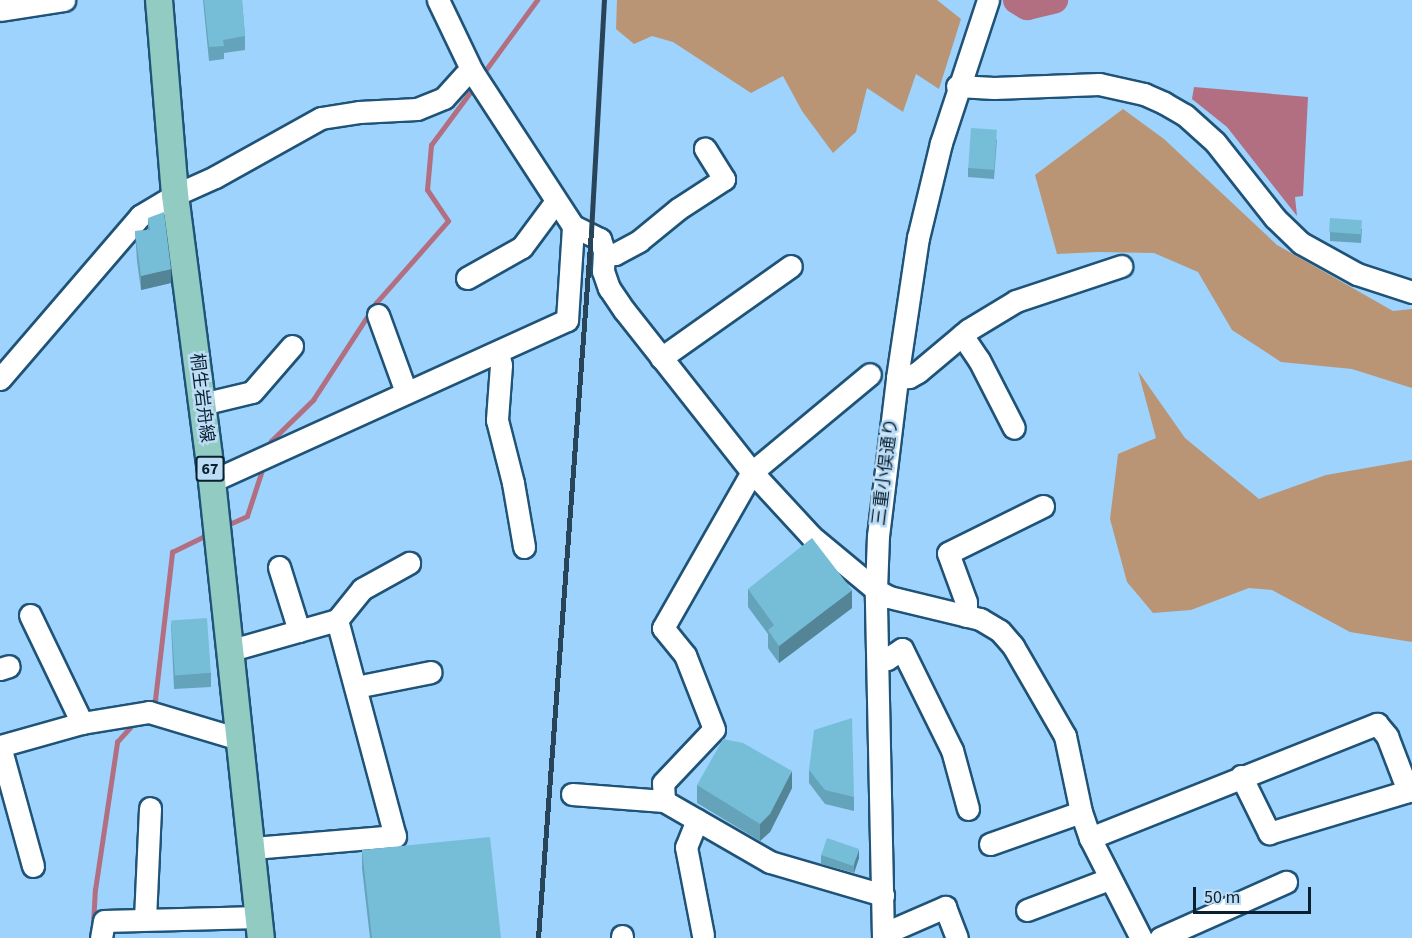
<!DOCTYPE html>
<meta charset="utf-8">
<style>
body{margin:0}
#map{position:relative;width:1412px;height:938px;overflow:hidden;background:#9dd3fd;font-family:"Source Sans 3","Noto Sans JP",sans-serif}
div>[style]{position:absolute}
.green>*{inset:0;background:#ba9575}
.water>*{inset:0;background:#b26f81}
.stream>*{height:4.5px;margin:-2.25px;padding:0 2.25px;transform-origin:2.25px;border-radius:2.25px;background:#b26f81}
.river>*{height:28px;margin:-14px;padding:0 14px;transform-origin:14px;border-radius:14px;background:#b26f81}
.roads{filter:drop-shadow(2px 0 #1f5377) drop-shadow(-2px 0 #1f5377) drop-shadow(0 2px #1f5377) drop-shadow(0 -2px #1f5377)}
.minor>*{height:21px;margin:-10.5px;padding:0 10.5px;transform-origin:10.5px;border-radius:10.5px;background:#fff}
.major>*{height:26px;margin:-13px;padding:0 13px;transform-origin:13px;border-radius:13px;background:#92cbc2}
.rail>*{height:4.5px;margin:-2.25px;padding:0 2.25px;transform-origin:2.25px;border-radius:2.25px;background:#284459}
.wall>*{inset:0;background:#65a3ba}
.shaded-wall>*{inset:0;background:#538597}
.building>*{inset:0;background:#76bed8;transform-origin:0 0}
span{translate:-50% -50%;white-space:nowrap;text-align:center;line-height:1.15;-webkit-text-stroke:5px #bdddf7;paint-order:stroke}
.shield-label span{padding:2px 4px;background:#bdddf7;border:2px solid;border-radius:4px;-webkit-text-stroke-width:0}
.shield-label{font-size:16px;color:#0a202f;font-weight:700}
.street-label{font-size:18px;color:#0a202f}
.scale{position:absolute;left:1193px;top:887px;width:118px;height:27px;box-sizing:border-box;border:3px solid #0a202f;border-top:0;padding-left:8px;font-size:18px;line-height:21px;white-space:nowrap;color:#0a202f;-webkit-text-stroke:4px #bdddf7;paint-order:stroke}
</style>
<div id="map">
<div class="green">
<i style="clip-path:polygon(617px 0,937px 0,961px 19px,939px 89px,916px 74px,903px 112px,867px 88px,856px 132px,833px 153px,802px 111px,783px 76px,751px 93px,673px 42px,652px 36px,634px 44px,616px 29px)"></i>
<i style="clip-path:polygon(1123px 109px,1164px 139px,1277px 245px,1393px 311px,1412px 309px,1412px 388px,1352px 369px,1281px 362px,1232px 330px,1198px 272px,1154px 253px,1098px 252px,1057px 254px,1035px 175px)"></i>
<i style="clip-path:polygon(1138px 371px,1185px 438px,1259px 499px,1326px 475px,1412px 460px,1412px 642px,1350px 632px,1272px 590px,1249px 588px,1191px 610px,1153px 613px,1127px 582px,1110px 519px,1118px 454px,1156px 438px)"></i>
</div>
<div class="water">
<i style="clip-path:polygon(1194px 87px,1308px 97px,1303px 196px,1295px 197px,1297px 216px,1227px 127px,1192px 99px)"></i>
</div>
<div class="stream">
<i style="left:482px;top:75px;width:93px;rotate:-53.7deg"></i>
<i style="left:269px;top:447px;width:6px;rotate:-72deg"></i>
<i style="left:271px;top:441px;width:59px;rotate:-44.3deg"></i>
<i style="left:313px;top:400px;width:116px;rotate:-57deg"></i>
<i style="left:376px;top:303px;width:109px;rotate:-48.7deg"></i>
<i style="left:448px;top:221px;width:37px;rotate:-124deg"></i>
<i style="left:427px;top:190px;width:45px;rotate:-84.9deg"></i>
<i style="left:431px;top:145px;width:72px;rotate:-53.4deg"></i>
<i style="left:225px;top:526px;width:24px;rotate:-24deg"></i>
<i style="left:247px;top:516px;width:52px;rotate:-71.9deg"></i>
<i style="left:150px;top:706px;width:8px;rotate:-50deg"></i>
<i style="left:155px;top:700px;width:149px;rotate:-83.4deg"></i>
<i style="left:172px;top:552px;width:41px;rotate:-25.9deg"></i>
<i style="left:93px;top:925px;width:35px;rotate:-87deg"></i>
<i style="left:95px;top:890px;width:150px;rotate:-81.5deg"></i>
<i style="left:117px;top:742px;width:28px;rotate:-48deg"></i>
</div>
<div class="river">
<i style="left:1017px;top:0;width:12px;rotate:31deg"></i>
<i style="left:1027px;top:6px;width:28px;rotate:-13deg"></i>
</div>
<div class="roads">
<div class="minor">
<i style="left:0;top:10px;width:65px;rotate:-8.9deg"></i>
<i style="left:957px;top:86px;width:37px;rotate:3deg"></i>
<i style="left:994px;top:88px;width:105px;rotate:-2.2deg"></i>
<i style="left:1099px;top:84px;width:46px;rotate:12.5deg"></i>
<i style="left:1144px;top:94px;width:22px;rotate:24deg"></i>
<i style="left:1164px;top:103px;width:24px;rotate:30deg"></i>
<i style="left:1185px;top:115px;width:40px;rotate:42deg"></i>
<i style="left:1215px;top:142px;width:97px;rotate:51.7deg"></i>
<i style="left:1275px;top:218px;width:36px;rotate:44deg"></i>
<i style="left:1301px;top:243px;width:64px;rotate:29deg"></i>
<i style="left:1357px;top:274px;width:58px;rotate:18.1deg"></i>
<i style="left:573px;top:226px;width:30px;rotate:26deg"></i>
<i style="left:600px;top:239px;width:13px;rotate:72deg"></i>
<i style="left:604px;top:251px;width:20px;rotate:93deg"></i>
<i style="left:603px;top:271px;width:18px;rotate:71deg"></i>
<i style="left:609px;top:288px;width:27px;rotate:56deg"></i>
<i style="left:624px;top:310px;width:206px;rotate:51.7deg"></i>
<i style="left:752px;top:472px;width:87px;rotate:47.3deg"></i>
<i style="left:811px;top:536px;width:85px;rotate:39.7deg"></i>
<i style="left:876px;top:590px;width:15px;rotate:28deg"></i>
<i style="left:889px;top:597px;width:94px;rotate:13.6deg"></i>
<i style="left:980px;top:619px;width:23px;rotate:31deg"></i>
<i style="left:1000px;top:631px;width:20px;rotate:49deg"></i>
<i style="left:1013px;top:646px;width:104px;rotate:60deg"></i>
<i style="left:1065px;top:736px;width:78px;rotate:78.1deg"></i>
<i style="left:1081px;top:812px;width:28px;rotate:71deg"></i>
<i style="left:1090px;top:838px;width:112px;rotate:63deg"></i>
<i style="left:604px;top:255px;width:11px;rotate:-5deg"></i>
<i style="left:615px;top:254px;width:27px;rotate:-28deg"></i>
<i style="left:639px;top:241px;width:50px;rotate:-39.4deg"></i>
<i style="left:678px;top:209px;width:55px;rotate:-33.1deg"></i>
<i style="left:724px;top:179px;width:36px;rotate:-122deg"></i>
<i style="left:467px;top:278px;width:63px;rotate:-29.4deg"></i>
<i style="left:522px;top:247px;width:57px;rotate:-53.5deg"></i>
<i style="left:378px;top:315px;width:82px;rotate:70deg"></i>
<i style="left:962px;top:335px;width:30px;rotate:56deg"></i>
<i style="left:979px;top:360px;width:76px;rotate:62.8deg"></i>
<i style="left:498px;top:353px;width:12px;rotate:76deg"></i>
<i style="left:501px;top:365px;width:55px;rotate:94.2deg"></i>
<i style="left:497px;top:420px;width:65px;rotate:75.7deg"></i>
<i style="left:513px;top:483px;width:65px;rotate:80.2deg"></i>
<i style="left:661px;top:358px;width:159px;rotate:-35.3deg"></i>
<i style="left:897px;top:378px;width:12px;rotate:-5deg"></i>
<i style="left:909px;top:377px;width:10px;rotate:-29deg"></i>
<i style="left:918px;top:372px;width:65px;rotate:-40deg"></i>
<i style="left:968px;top:330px;width:56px;rotate:-31.1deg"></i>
<i style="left:1016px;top:301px;width:111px;rotate:-18.4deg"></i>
<i style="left:0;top:379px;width:215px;rotate:-49.3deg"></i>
<i style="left:140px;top:216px;width:41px;rotate:-31deg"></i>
<i style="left:175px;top:195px;width:44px;rotate:-24.2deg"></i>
<i style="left:215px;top:177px;width:121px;rotate:-29.1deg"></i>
<i style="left:321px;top:118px;width:38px;rotate:-9deg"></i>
<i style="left:359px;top:112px;width:58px;rotate:-3deg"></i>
<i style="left:417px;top:109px;width:29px;rotate:-22deg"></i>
<i style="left:444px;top:98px;width:31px;rotate:-48deg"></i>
<i style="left:465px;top:75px;width:8px;rotate:-30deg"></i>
<i style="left:202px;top:404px;width:51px;rotate:-13.5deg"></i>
<i style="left:252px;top:392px;width:61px;rotate:-49deg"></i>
<i style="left:212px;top:481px;width:390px;rotate:-24.4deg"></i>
<i style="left:567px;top:320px;width:94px;rotate:-86.3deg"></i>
<i style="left:573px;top:226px;width:185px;rotate:-123.1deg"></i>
<i style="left:472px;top:71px;width:79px;rotate:-115.6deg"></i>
<i style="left:279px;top:567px;width:67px;rotate:72.6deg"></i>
<i style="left:30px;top:615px;width:120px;rotate:64.3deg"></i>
<i style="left:966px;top:616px;width:14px;rotate:-90deg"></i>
<i style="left:966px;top:602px;width:52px;rotate:-110.2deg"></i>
<i style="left:948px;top:553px;width:106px;rotate:-26.3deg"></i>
<i style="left:337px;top:620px;width:40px;rotate:-51deg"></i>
<i style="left:362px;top:589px;width:54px;rotate:-29deg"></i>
<i style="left:228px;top:651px;width:113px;rotate:-15.9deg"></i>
<i style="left:337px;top:620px;width:224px;rotate:75deg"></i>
<i style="left:395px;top:836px;width:144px;rotate:175.2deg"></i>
<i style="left:878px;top:660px;width:9px;rotate:-6deg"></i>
<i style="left:887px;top:659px;width:18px;rotate:-34deg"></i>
<i style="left:902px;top:649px;width:113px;rotate:63.7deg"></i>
<i style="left:952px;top:750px;width:61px;rotate:74.8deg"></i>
<i style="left:0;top:669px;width:9px;rotate:-18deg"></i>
<i style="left:356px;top:687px;width:76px;rotate:-11.3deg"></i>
<i style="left:1241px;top:776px;width:64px;rotate:63.8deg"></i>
<i style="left:1269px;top:833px;width:145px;rotate:-16.8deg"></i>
<i style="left:572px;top:794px;width:92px;rotate:4.4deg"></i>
<i style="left:664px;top:801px;width:122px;rotate:29.9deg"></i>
<i style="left:770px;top:862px;width:118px;rotate:16.3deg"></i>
<i style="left:664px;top:801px;width:18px;rotate:-93deg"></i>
<i style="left:663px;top:783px;width:74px;rotate:-46.6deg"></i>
<i style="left:714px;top:729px;width:79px;rotate:-111.4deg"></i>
<i style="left:685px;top:655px;width:35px;rotate:-129deg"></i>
<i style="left:663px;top:628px;width:180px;rotate:-60.3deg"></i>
<i style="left:752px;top:472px;width:153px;rotate:-39.7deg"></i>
<i style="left:697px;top:820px;width:29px;rotate:112deg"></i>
<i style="left:686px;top:847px;width:90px;rotate:79.1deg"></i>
<i style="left:1090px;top:838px;width:309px;rotate:-21.7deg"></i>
<i style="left:1377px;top:724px;width:16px;rotate:50deg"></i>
<i style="left:1387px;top:736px;width:59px;rotate:69.1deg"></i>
<i style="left:1408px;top:791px;width:4px;rotate:-27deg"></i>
<i style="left:990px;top:844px;width:96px;rotate:-19.4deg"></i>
<i style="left:33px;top:866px;width:124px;rotate:-105.4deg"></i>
<i style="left:0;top:746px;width:85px;rotate:-15.7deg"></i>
<i style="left:82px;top:723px;width:68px;rotate:-9.3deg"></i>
<i style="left:149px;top:712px;width:94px;rotate:16.7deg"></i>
<i style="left:1027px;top:910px;width:88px;rotate:-20.7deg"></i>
<i style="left:145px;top:919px;width:111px;rotate:-87.4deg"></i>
<i style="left:883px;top:934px;width:68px;rotate:-23.5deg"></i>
<i style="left:945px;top:907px;width:33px;rotate:69deg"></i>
<i style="left:622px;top:936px;width:2px;rotate:90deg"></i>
<i style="left:101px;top:938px;width:17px;rotate:-80deg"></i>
<i style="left:104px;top:921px;width:155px;rotate:-1.5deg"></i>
<i style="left:883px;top:938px;width:348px;rotate:-91.2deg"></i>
<i style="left:876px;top:590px;width:54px;rotate:-87.9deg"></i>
<i style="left:878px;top:536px;width:159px;rotate:-83.1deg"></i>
<i style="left:897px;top:378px;width:142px;rotate:-81.5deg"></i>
<i style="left:918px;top:238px;width:98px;rotate:-76.4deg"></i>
<i style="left:941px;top:143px;width:151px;rotate:-71.8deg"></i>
<i style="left:1160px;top:938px;width:138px;rotate:-24deg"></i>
</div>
<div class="major">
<i style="left:159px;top:0;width:196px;rotate:85.3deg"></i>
<i style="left:175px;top:195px;width:288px;rotate:82.6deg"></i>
<i style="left:212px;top:481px;width:460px;rotate:83.9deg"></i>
</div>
</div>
<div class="rail">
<i style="left:538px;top:938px;width:708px;rotate:-85.71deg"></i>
<i style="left:591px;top:232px;width:232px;rotate:-86.8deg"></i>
</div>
<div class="wall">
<i style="clip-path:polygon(203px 0,242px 0,245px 36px,245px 50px,224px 53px,224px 59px,209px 61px)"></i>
<i style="clip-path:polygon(997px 139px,994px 179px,968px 177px,968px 168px)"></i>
<i style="clip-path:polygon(148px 218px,171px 283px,141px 290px,137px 261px,135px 231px,148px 230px)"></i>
<i style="clip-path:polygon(1330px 218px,1362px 229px,1361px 243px,1330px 241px)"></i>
<i style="clip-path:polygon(748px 589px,852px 608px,779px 663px,768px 648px,768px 634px,748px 607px)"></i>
<i style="clip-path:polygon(171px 623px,211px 673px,211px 687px,174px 689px)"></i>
<i style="clip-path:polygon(809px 770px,854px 797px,854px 811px,825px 804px,809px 783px)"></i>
<i style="clip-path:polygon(697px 785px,792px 788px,770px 832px,760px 841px,697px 803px)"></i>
<i style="clip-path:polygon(362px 850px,501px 938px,370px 938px,362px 868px)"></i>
<i style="clip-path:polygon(821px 855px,859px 858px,854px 873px,821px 864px)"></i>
</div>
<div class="shaded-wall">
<i style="clip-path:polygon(171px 269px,171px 283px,141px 290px,141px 276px)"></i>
<i style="clip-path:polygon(852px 590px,852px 608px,779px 663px,779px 646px)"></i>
<i style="clip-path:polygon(792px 771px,792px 788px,770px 832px,760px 841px,760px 824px)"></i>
<i style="clip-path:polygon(859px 849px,859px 858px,854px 873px,854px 864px)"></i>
</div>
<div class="building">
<i style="clip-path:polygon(204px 0,242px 0,245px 36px,223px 40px,224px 46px,209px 47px)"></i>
<i style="left:971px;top:128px;width:26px;height:40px;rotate:4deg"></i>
<i style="clip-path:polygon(164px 212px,171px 269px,141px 276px,135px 231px,150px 230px,148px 218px)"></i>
<i style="left:1330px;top:218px;width:32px;height:14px;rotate:4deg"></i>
<i style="clip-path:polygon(812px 538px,852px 590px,779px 646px,768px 630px,774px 625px,748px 589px)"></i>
<i style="left:207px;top:618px;width:55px;height:36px;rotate:86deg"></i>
<i style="clip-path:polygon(852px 718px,854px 797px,825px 790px,809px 770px,814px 730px)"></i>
<i style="clip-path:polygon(723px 739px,743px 743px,792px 771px,770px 814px,760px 824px,697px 785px)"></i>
<i style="clip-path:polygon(490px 837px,501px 938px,372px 938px,362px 850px)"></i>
<i style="left:827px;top:838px;width:34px;height:18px;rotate:19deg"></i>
</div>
<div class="shield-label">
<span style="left:210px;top:469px">67</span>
</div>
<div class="street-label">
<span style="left:201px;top:398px;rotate:83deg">桐生岩舟線</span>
<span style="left:886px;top:472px;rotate:-83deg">三重小俣通り</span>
</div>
<div class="scale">50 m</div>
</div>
